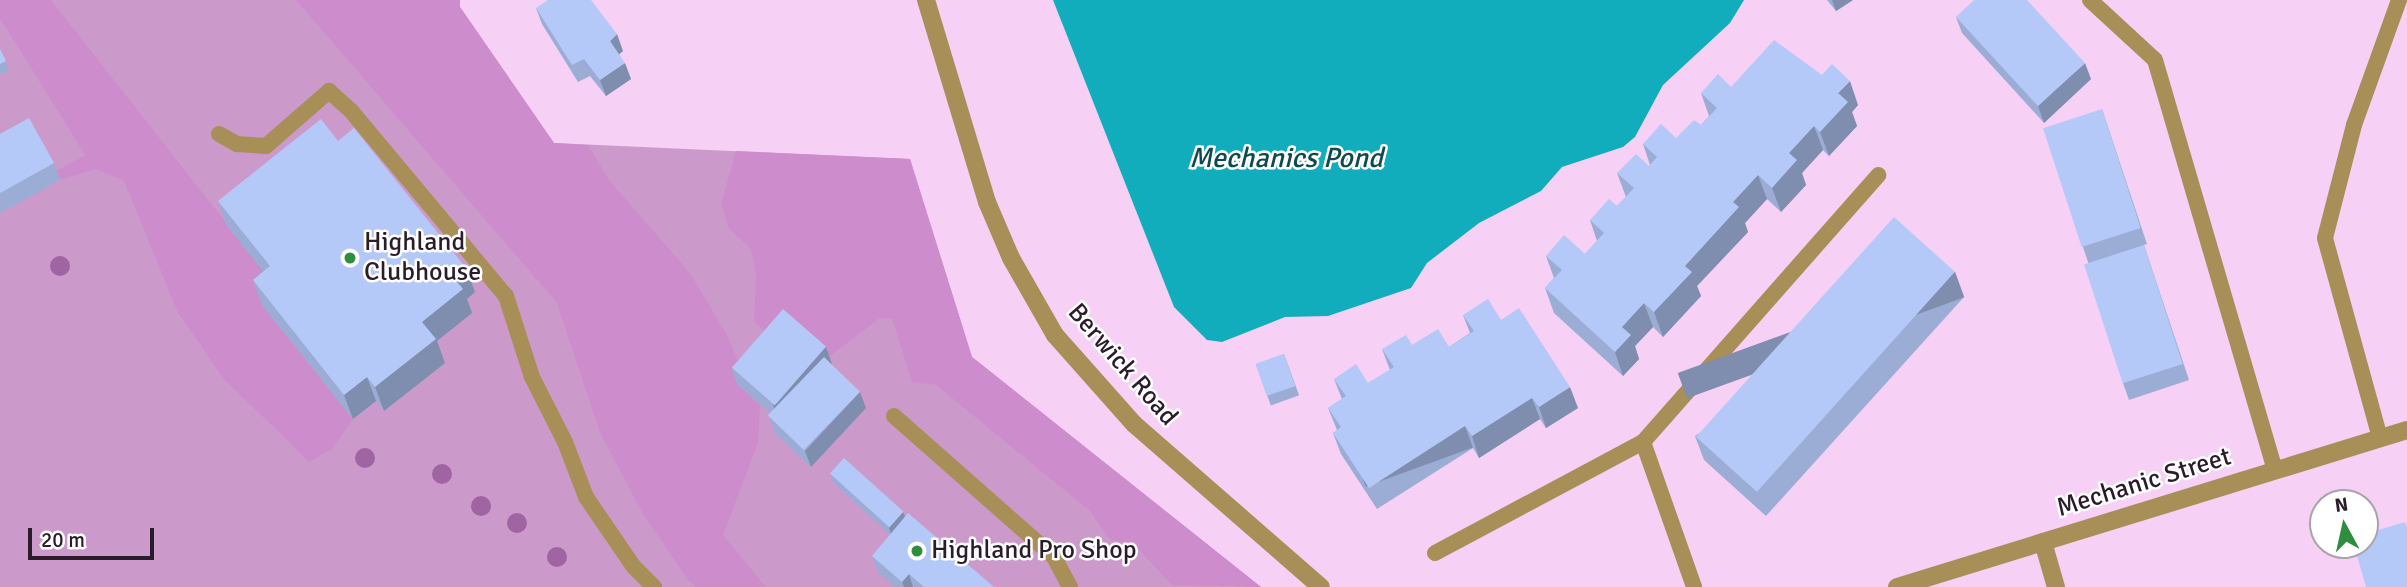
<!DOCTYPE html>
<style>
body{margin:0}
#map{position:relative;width:2407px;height:587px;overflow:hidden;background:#f6d0f5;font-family:Signika,sans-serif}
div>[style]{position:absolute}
.green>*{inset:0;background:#cb9acb}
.forest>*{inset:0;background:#cd8dcd}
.water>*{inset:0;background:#11adbd}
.lane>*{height:16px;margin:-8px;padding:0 8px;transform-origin:8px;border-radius:8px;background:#a88f58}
.street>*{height:18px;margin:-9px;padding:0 9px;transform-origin:9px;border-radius:9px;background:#a88f58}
.trees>*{width:20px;height:20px;margin:-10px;border-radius:50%;background:#a164a2}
.wall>*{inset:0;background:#9cadd5;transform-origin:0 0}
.shaded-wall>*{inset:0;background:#7f8dae;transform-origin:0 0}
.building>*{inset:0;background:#b5c9f8;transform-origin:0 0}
.dots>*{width:19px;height:19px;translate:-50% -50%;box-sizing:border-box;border:4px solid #fff;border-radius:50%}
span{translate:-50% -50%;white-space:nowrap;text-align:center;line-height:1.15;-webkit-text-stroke:5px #fff;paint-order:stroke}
.poi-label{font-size:26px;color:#2a1c2a}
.left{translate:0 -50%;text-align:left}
.street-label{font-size:26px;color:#2a1c2a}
.water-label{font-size:28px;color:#0f4a50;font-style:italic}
.north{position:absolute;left:2309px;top:489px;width:70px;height:70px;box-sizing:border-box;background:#fff;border:2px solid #aaa4aa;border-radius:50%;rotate:352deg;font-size:19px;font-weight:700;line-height:28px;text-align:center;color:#2a1c2a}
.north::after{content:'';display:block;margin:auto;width:24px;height:32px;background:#2f8d40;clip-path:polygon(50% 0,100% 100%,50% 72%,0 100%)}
.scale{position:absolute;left:28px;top:528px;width:126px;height:32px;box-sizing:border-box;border:4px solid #2a1c2a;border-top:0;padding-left:9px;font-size:21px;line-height:24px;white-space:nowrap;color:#2a1c2a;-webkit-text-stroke:5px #fff;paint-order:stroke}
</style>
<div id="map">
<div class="green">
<i style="clip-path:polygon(0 0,460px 0,460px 7px,554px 143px,910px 159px,972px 357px,1261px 587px,0 587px)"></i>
</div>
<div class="forest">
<i style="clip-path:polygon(0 0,51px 0,279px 290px,262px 305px,353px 419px,332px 449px,309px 462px,224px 379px,178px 313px,124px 181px,96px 169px,60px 180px,56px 171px,85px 155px,0 18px)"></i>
<i style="clip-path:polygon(296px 0,460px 0,460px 7px,554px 143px,588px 145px,609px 180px,690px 273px,727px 335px,744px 376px,737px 384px,760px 405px,758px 443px,723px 535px,766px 587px,696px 587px,688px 580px,643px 514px,601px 435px,557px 303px)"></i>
<i style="clip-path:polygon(736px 151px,910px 159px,972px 357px,1261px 587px,1172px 585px,1137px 548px,1108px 538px,1091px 512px,936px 385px,912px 382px,892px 319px,880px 318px,826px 359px,775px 341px,754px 322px,756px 274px,751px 249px,729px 228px,721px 204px)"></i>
</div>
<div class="water">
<i style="clip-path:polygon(1053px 0,1744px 0,1730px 23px,1663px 85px,1635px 137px,1623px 147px,1562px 167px,1541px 191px,1479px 223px,1427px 263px,1411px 288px,1328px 316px,1285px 317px,1222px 342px,1207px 340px,1174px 307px)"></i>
</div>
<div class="lane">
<i style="left:2090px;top:0;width:88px;rotate:42.7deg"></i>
<i style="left:2155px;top:60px;width:427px;rotate:73.7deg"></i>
<i style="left:219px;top:134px;width:21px;rotate:29deg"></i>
<i style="left:237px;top:144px;width:29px;rotate:4deg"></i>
<i style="left:266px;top:146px;width:84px;rotate:-41.1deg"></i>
<i style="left:329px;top:91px;width:31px;rotate:42deg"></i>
<i style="left:352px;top:112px;width:240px;rotate:50.1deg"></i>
<i style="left:506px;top:296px;width:85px;rotate:72.2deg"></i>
<i style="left:532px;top:377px;width:73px;rotate:63.1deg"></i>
<i style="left:565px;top:442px;width:59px;rotate:69.1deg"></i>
<i style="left:586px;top:497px;width:83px;rotate:55.7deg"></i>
<i style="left:633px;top:566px;width:30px;rotate:45deg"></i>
<i style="left:894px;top:416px;width:213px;rotate:41.4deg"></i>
<i style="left:1054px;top:557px;width:34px;rotate:62deg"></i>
<i style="left:2380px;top:438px;width:207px;rotate:-105.4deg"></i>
<i style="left:2325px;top:238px;width:117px;rotate:-75.6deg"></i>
<i style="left:2354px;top:125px;width:133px;rotate:-70.2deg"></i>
<i style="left:1643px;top:442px;width:154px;rotate:70.6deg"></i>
<i style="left:1435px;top:553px;width:236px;rotate:-28.1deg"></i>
<i style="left:1643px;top:442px;width:356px;rotate:-48.6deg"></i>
</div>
<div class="street">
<i style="left:926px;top:0;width:211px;rotate:73.2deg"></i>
<i style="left:987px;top:202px;width:61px;rotate:66.8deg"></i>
<i style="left:1011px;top:258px;width:89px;rotate:60.3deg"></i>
<i style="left:1055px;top:335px;width:119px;rotate:48.4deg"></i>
<i style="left:1134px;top:424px;width:248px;rotate:41.1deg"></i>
<i style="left:2043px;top:542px;width:47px;rotate:73.9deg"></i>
<i style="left:1897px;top:587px;width:534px;rotate:-17.11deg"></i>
</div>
<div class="trees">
<i style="left:60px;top:266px"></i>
<i style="left:365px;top:458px"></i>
<i style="left:442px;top:474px"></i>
<i style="left:481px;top:506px"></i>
<i style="left:517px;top:523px"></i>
<i style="left:557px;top:557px"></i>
</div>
<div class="wall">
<i style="clip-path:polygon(1827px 0,1853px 0,1836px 11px)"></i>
<i style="clip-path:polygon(536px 8px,623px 51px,619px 54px,631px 79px,606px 96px,590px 76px,578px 82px,542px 24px)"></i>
<i style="clip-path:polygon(1956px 17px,2091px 79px,2044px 123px,1962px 33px)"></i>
<i style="clip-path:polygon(0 49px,9px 70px,0 75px)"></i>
<i style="clip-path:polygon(1731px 87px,1858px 105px,1852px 112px,1857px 126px,1829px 156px,1823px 150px,1802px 173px,1806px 185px,1781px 212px,1767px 199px,1745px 223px,1748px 232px,1697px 286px,1701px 296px,1663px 337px,1653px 327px,1635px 346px,1639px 359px,1623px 376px,1554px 313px,1545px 288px,1554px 278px,1546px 256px,1585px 254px,1597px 241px,1590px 220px,1617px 206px,1626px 197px,1617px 173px,1649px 166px,1650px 165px,1643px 144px,1676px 138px,1701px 125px,1709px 116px,1701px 93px)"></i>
<i style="clip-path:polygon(2102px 109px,2147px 244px,2144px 245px,2189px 380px,2129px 400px,2123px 383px,2088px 262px,2083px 247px)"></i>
<i style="clip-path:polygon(0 134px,54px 163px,60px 180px,0 213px)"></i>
<i style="clip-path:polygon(338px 141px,466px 268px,475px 292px,467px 299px,472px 313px,437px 341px,445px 363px,384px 411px,376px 401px,353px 419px,262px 305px,253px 280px,263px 271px,227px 226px,218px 201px)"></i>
<i style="clip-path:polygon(1955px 272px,1964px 297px,1766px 516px,1704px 460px,1695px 436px)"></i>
<i style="clip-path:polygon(1463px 315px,1501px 320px,1578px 408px,1546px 428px,1540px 419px,1479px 458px,1473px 448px,1377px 509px,1341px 454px,1333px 433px,1337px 430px,1328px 408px,1342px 399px,1334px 379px,1368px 383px,1390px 370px,1382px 349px,1449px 347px,1470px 333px)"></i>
<i style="left:1284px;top:354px;width:44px;height:30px;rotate:70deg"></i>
<i style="clip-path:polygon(831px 364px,866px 408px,811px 467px,775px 433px,769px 416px,771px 414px,737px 384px,731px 367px)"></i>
<i style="clip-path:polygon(830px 473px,905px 517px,994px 587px,895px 587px,878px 572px,872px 556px,890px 535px,833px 482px)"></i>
</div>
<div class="shaded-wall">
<i style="clip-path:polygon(1832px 0,1853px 0,1836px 11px)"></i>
<i style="clip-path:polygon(617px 34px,623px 51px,616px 57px,610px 41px)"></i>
<i style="clip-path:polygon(625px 63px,631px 79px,606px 96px,600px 80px)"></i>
<i style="clip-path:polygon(2085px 63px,2091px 79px,2044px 123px,2038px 106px)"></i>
<i style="clip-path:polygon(1850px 81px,1858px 105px,1852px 112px,1857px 126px,1829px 156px,1820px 132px,1838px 93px)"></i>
<i style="clip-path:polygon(1814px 126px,1823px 150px,1802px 173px,1806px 185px,1781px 212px,1772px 188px,1789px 153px)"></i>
<i style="clip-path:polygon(1758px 175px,1767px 199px,1745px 223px,1748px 232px,1697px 286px,1701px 296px,1663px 337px,1654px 312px,1685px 266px,1733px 202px)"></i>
<i style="clip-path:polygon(466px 268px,475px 292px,467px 299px,472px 313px,437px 341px,445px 363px,384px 411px,375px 387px,454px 278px)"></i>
<i style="left:1955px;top:272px;width:27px;height:295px;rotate:70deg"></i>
<i style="clip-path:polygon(1644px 303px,1653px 327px,1635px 346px,1639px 359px,1623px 376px,1615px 352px,1622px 327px)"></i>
<i style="clip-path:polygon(826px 347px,832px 364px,779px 421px,773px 405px)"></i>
<i style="clip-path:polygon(367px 377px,376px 401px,353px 419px,344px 395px)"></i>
<i style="clip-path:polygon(1570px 387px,1578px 408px,1546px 428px,1539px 407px)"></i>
<i style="clip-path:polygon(860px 392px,866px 408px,811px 467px,805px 451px)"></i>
<i style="clip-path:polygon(1532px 398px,1540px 419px,1479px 458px,1472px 436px)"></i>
<i style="left:1465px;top:426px;width:23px;height:114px;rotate:70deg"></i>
<i style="clip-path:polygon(903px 512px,907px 521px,892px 537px,889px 528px)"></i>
<i style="clip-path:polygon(909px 574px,913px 587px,904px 587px,902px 582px)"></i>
</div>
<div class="building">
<i style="clip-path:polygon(548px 0,591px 0,617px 34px,610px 41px,625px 63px,600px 80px,584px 59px,572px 65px,536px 8px)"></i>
<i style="clip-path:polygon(1974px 0,2027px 0,2085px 63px,2038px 106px,1956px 17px)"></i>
<i style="clip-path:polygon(1774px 40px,1822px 75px,1832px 64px,1850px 81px,1838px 93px,1848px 102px,1820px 132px,1814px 126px,1789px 153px,1797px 160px,1772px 188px,1758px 175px,1733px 202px,1739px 207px,1685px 266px,1692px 272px,1654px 312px,1644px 303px,1622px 327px,1631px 335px,1615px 352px,1545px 288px,1562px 270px,1546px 256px,1564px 235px,1585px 254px,1604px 233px,1590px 220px,1609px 199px,1617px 206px,1634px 188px,1617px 173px,1636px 154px,1649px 166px,1657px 157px,1643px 144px,1661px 124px,1676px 138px,1694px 120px,1701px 125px,1717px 108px,1701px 93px,1718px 74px,1731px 87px)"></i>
<i style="clip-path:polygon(0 49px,6px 61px,0 64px)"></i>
<i style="left:2102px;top:109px;width:125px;height:62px;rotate:72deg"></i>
<i style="clip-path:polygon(29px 118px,54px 163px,0 193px,0 134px)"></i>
<i style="clip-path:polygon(321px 119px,338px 141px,354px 128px,466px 268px,454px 278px,463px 289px,422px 322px,436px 339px,375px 387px,367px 377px,344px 395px,253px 280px,270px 266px,218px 201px)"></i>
<i style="left:1894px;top:217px;width:82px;height:296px;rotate:42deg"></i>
<i style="left:2144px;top:245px;width:125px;height:63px;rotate:72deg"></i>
<i style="clip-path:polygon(1488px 299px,1501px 320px,1519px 308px,1570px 387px,1539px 407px,1532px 398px,1472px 436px,1465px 426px,1369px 488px,1333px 433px,1341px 427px,1328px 408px,1346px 396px,1334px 379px,1356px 364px,1368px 383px,1394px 367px,1382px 349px,1406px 335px,1412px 345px,1438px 329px,1449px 347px,1474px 331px,1463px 315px)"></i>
<i style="left:783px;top:309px;width:57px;height:78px;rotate:41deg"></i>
<i style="left:1284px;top:354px;width:34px;height:30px;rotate:71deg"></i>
<i style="left:824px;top:357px;width:50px;height:81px;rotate:44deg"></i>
<i style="left:844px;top:458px;width:80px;height:21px;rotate:42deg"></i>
<i style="clip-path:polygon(908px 513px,994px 587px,924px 587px,909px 574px,902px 582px,872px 556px)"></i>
<i style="clip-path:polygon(2405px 522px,2407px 527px,2407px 587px,2366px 587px,2354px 545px,2365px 545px,2365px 534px)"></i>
</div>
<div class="dots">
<i style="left:350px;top:258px;background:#2f8d40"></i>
<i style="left:917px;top:551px;background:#2f8d40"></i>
</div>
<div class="poi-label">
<span class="left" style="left:364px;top:258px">Highland<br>Clubhouse</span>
<span class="left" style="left:931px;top:551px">Highland Pro Shop</span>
</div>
<div class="street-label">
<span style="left:1122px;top:365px;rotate:49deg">Berwick Road</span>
<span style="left:2144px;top:483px;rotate:-17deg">Mechanic Street</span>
</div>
<div class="water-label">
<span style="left:1286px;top:158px">Mechanics Pond</span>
</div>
<div class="north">N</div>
<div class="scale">20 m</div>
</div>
